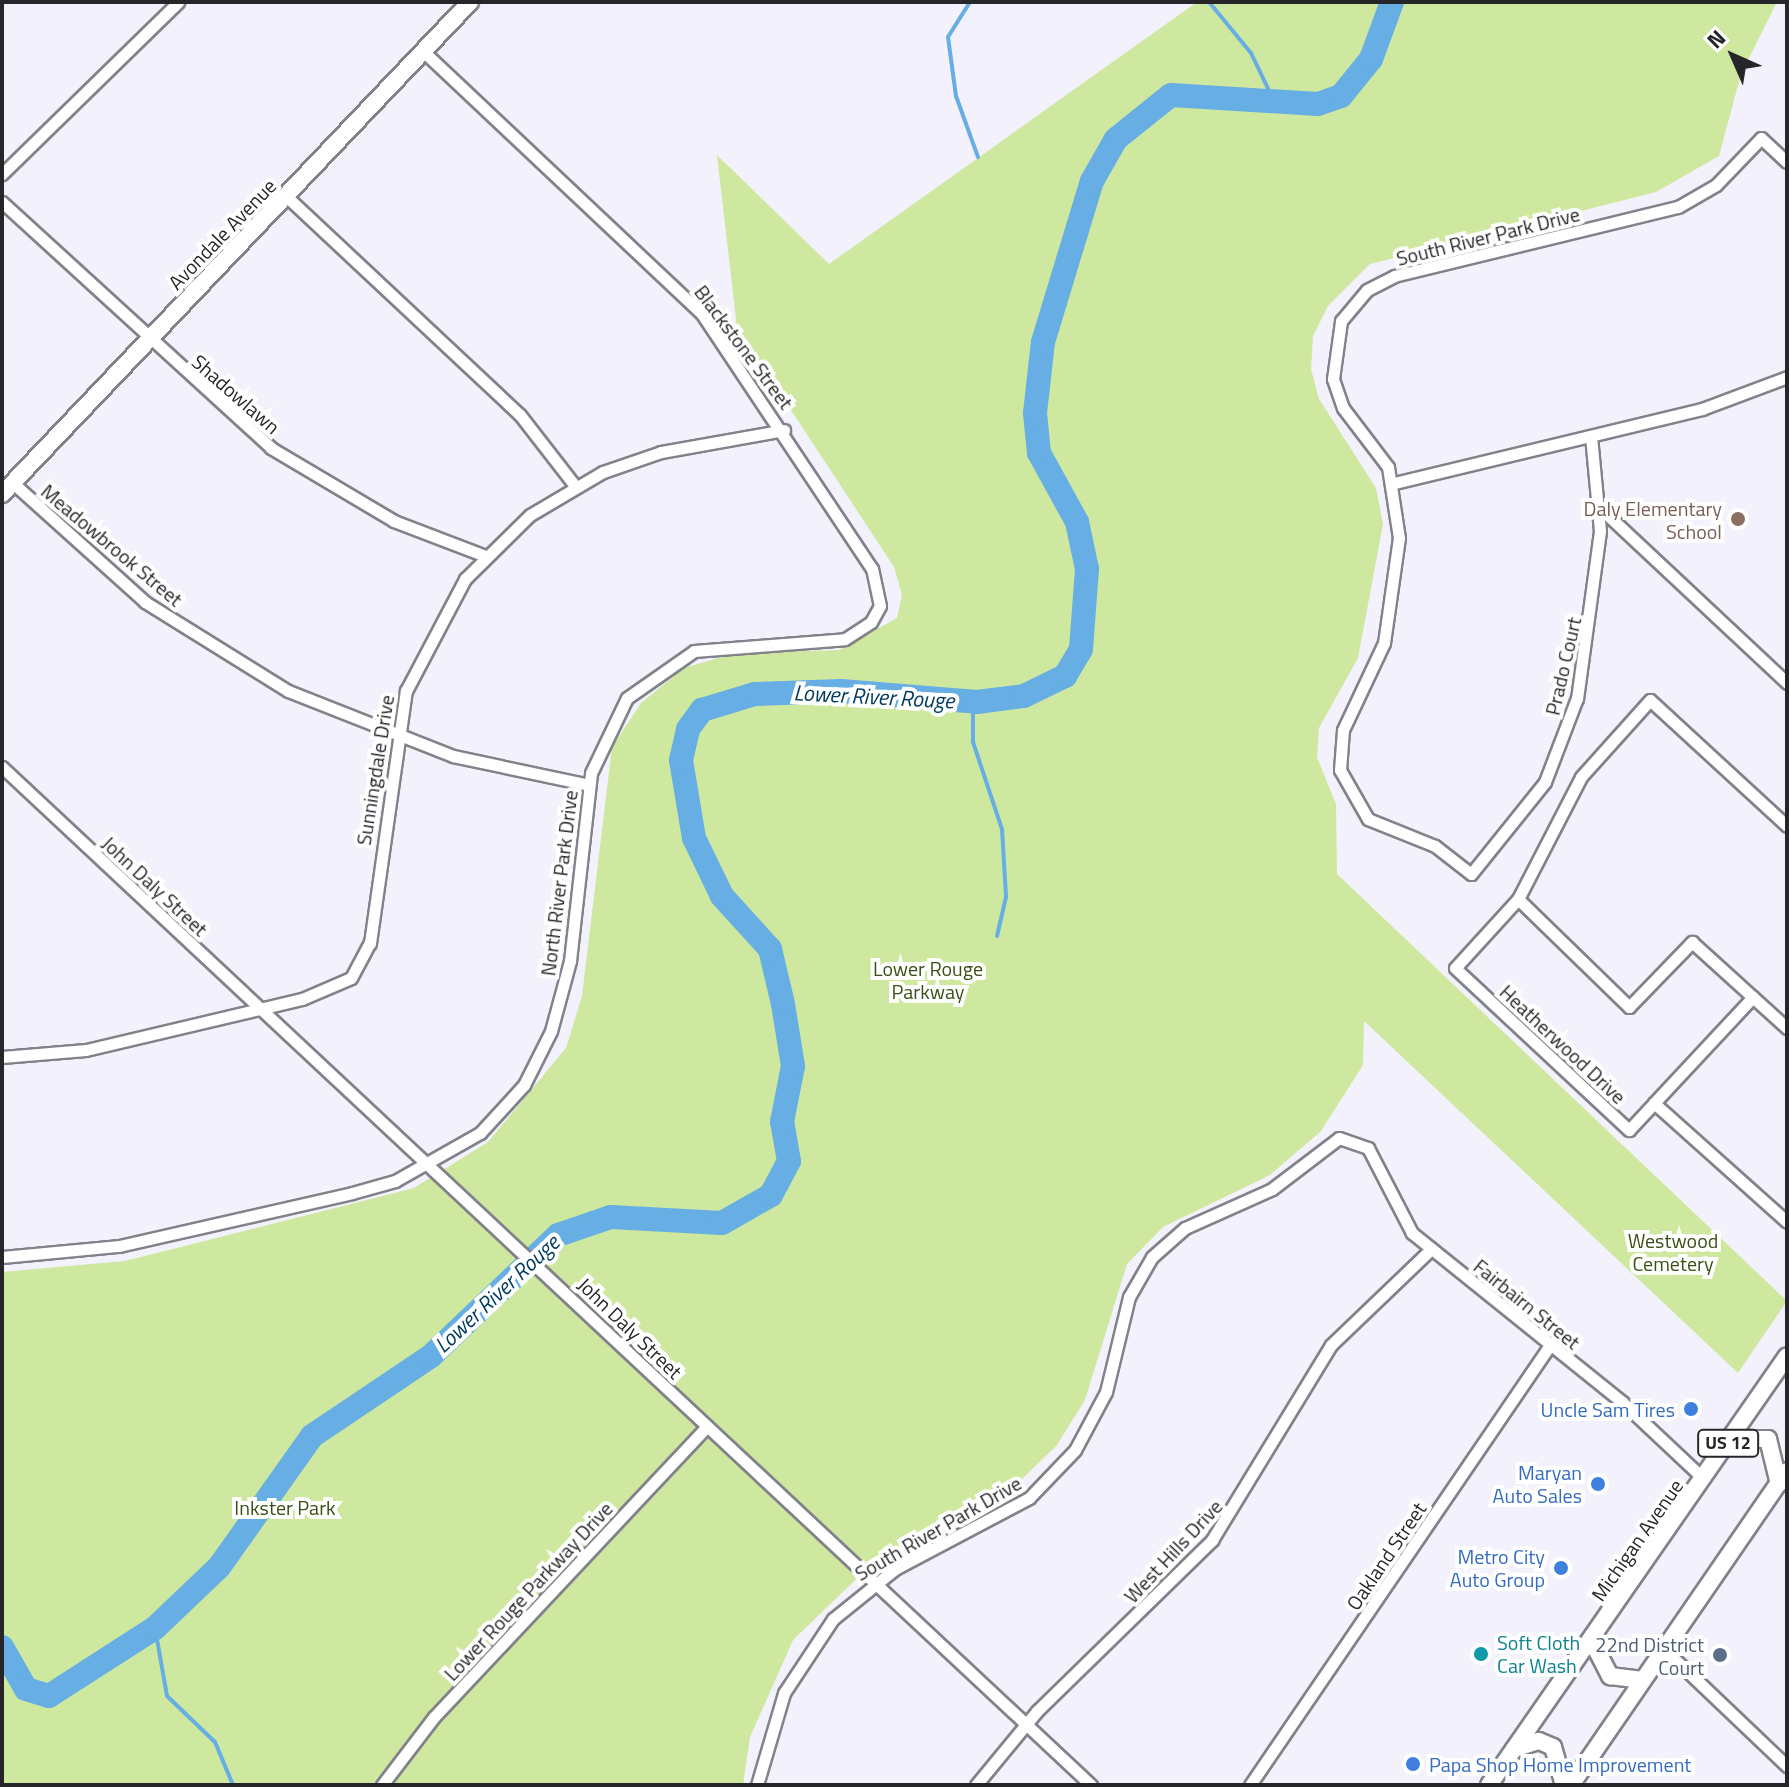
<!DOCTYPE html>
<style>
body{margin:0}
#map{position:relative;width:1789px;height:1787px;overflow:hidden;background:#f2f1fc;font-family:"Titillium Web",sans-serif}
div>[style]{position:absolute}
.green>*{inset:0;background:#cee8a0}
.stream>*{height:4px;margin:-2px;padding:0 2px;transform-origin:2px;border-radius:2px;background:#66aee4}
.river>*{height:24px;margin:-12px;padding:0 12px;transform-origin:12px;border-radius:12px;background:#66aee4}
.roads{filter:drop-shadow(2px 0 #82828b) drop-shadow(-2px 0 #82828b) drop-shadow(0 2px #82828b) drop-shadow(0 -2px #82828b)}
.street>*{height:11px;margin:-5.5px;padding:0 5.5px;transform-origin:5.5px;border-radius:5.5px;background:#fff}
.secondary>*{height:16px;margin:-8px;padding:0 8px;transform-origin:8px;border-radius:8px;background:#fff}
.primary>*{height:16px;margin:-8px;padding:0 8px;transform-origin:8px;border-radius:8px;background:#fff}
.dots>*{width:22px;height:22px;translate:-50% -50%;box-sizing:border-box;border:4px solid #fff;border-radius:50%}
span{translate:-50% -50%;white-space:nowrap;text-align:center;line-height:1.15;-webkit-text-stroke:8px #fff;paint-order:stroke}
.shield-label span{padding:2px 6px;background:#fff;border:2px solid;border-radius:6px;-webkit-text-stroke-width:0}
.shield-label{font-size:18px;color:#26262a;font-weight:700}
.street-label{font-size:20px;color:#26262a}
.education-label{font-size:20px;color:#785e54}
.right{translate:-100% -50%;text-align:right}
.park-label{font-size:20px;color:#3d4e16}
.shop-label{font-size:20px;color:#366cbe}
.left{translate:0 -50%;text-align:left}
.culture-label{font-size:20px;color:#0d838f}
.service-label{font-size:20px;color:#4e5e75}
.water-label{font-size:22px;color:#003a5d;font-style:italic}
.frame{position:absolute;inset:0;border:4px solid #26262a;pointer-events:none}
.north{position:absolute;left:1693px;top:16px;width:80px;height:80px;-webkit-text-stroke:6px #fff;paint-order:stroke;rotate:315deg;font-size:22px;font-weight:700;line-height:32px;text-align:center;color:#26262a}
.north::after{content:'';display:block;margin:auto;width:28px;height:36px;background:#26262a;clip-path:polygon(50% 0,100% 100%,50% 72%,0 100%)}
</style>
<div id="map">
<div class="green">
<i style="clip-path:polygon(1197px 2px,1777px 2px,1741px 74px,1719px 156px,1656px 192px,1370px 264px,1328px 306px,1313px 336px,1311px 369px,1319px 399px,1376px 488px,1383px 524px,1358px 658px,1319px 728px,1317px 757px,1336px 804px,1337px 874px,1787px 1301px,1738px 1373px,1364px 1021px,1363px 1065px,1321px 1131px,1270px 1175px,1163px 1227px,1127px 1264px,1085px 1400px,1057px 1445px,1016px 1485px,878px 1558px,793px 1640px,750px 1737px,743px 1785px,2px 1785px,2px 1272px,125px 1261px,414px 1188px,488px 1142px,566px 1048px,582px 996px,612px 747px,641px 703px,684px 668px,735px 653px,839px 650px,897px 618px,902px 595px,894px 567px,737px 328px,717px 155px,829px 264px)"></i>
</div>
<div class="stream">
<i style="left:970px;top:2px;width:41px;rotate:122.2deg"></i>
<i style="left:948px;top:37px;width:60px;rotate:82.3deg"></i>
<i style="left:956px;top:96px;width:65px;rotate:70.2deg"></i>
<i style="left:1209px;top:2px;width:66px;rotate:50.5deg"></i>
<i style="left:1251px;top:53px;width:53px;rotate:64.4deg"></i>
<i style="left:973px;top:703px;width:39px;rotate:90deg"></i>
<i style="left:973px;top:742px;width:92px;rotate:71.6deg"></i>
<i style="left:1002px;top:829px;width:68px;rotate:86.6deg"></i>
<i style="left:1006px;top:897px;width:40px;rotate:103deg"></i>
<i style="left:155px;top:1628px;width:69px;rotate:80deg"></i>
<i style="left:167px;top:1696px;width:66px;rotate:43.8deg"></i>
<i style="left:215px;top:1742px;width:47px;rotate:67.3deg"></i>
</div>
<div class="river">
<i style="left:2px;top:1647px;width:48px;rotate:60.3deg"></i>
<i style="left:26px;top:1689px;width:24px;rotate:17deg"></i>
<i style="left:49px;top:1696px;width:126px;rotate:-32.7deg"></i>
<i style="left:155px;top:1628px;width:88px;rotate:-43.6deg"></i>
<i style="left:219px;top:1567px;width:161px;rotate:-54.6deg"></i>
<i style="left:312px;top:1436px;width:143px;rotate:-33.9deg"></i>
<i style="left:431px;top:1356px;width:175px;rotate:-43.6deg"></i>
<i style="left:558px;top:1235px;width:56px;rotate:-18.8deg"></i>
<i style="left:611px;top:1217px;width:111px;rotate:3.1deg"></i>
<i style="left:722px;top:1223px;width:56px;rotate:-29.7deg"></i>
<i style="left:771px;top:1195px;width:38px;rotate:-62deg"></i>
<i style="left:789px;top:1161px;width:40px;rotate:-100deg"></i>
<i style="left:782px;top:1122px;width:57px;rotate:-78.9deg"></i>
<i style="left:793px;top:1066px;width:63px;rotate:-99.2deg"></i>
<i style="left:783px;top:1004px;width:57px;rotate:-103.3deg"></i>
<i style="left:770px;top:949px;width:72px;rotate:-132.2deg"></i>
<i style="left:722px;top:896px;width:64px;rotate:-115.8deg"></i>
<i style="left:694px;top:838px;width:79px;rotate:-99.5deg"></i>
<i style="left:681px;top:760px;width:32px;rotate:-77deg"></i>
<i style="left:688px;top:729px;width:24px;rotate:-54deg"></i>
<i style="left:702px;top:710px;width:55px;rotate:-16.8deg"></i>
<i style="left:755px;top:694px;width:86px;rotate:-2deg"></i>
<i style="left:841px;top:691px;width:136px;rotate:4.6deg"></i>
<i style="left:977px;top:702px;width:47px;rotate:-7.3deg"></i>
<i style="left:1024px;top:696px;width:46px;rotate:-26deg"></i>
<i style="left:1065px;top:676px;width:31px;rotate:-59deg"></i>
<i style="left:1081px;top:649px;width:80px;rotate:-85.7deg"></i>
<i style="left:1087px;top:569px;width:48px;rotate:-102deg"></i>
<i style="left:1077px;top:522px;width:79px;rotate:-118.8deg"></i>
<i style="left:1039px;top:453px;width:40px;rotate:-95.7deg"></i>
<i style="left:1035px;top:413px;width:71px;rotate:-83.6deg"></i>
<i style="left:1043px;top:342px;width:168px;rotate:-73.1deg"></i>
<i style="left:1092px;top:181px;width:48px;rotate:-60.3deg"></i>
<i style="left:1116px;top:139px;width:70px;rotate:-38.7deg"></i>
<i style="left:1171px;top:95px;width:147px;rotate:3.5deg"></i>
<i style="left:1318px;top:104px;width:24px;rotate:-19deg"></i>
<i style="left:1341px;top:96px;width:48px;rotate:-51deg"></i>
<i style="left:1371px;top:59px;width:61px;rotate:-69.8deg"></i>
</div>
<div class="roads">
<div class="street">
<i style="left:2px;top:174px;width:246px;rotate:-44.3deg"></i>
<i style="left:286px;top:196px;width:320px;rotate:43.1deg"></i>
<i style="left:520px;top:415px;width:90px;rotate:52.2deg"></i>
<i style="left:2px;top:202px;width:365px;rotate:42.4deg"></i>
<i style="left:271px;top:448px;width:143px;rotate:30.7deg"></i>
<i style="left:394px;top:521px;width:97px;rotate:21deg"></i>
<i style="left:1591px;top:436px;width:95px;rotate:84.6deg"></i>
<i style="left:1600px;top:531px;width:169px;rotate:97.8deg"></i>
<i style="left:1577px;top:698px;width:90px;rotate:110.9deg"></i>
<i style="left:1545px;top:782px;width:118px;rotate:128.8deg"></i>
<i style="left:1471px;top:874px;width:46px;rotate:-142.1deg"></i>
<i style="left:1435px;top:846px;width:72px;rotate:-158.1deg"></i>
<i style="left:1368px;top:819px;width:56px;rotate:-119.7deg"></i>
<i style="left:1340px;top:770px;width:40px;rotate:-85.7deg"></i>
<i style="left:1343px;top:730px;width:96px;rotate:-64.8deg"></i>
<i style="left:1384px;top:643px;width:106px;rotate:-81.9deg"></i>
<i style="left:1399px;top:538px;width:72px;rotate:-98.8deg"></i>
<i style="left:1388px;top:467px;width:74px;rotate:-127.3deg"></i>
<i style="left:1343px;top:408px;width:31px;rotate:-109deg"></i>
<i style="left:1333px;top:379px;width:59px;rotate:-82.1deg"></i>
<i style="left:1341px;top:321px;width:40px;rotate:-50deg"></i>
<i style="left:1367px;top:290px;width:30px;rotate:-27deg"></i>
<i style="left:1394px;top:276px;width:292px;rotate:-13.7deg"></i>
<i style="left:1678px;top:207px;width:44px;rotate:-30.1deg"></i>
<i style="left:1716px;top:185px;width:65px;rotate:-46.2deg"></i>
<i style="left:1761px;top:138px;width:35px;rotate:43deg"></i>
<i style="left:13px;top:483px;width:178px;rotate:42deg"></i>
<i style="left:145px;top:602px;width:168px;rotate:31.9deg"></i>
<i style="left:288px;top:691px;width:177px;rotate:21.5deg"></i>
<i style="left:453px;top:756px;width:139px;rotate:12deg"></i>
<i style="left:1394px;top:483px;width:317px;rotate:-13.5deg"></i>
<i style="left:1702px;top:409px;width:91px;rotate:-20.6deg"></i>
<i style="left:1599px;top:507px;width:258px;rotate:43.1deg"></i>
<i style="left:2px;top:767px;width:1491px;rotate:43.07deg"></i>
<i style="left:1787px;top:826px;width:186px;rotate:-137.4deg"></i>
<i style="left:1650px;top:700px;width:103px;rotate:131.9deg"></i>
<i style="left:1581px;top:777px;width:137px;rotate:117.3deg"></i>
<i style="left:1518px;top:899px;width:155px;rotate:44.2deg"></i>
<i style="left:1629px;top:1007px;width:91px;rotate:-45.9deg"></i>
<i style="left:1692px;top:942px;width:128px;rotate:42.2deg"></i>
<i style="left:1518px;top:899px;width:93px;rotate:132.4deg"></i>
<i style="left:1455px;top:968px;width:238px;rotate:43deg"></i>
<i style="left:1629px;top:1130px;width:37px;rotate:-47deg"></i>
<i style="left:1654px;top:1103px;width:178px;rotate:41.8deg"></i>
<i style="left:2px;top:1057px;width:84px;rotate:-4.8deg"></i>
<i style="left:86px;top:1050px;width:222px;rotate:-13.3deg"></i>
<i style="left:302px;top:999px;width:53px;rotate:-23.2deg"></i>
<i style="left:351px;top:978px;width:40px;rotate:-62deg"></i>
<i style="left:370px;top:943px;width:255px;rotate:-81.9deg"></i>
<i style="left:406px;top:691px;width:127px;rotate:-62.2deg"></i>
<i style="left:465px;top:579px;width:91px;rotate:-44.6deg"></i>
<i style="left:530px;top:515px;width:85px;rotate:-30.5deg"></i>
<i style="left:603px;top:472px;width:61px;rotate:-19deg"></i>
<i style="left:661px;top:452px;width:125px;rotate:-10.1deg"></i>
<i style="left:1654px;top:1103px;width:145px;rotate:-47deg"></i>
<i style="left:2px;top:1257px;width:118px;rotate:-5.4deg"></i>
<i style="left:119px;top:1246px;width:239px;rotate:-12.8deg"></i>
<i style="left:352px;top:1193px;width:45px;rotate:-15.6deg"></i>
<i style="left:395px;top:1181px;width:98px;rotate:-29.5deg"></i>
<i style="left:480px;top:1133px;width:65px;rotate:-47.5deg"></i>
<i style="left:524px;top:1085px;width:60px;rotate:-63.4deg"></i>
<i style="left:551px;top:1031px;width:73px;rotate:-74.8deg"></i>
<i style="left:570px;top:961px;width:189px;rotate:-83.6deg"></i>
<i style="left:591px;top:773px;width:83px;rotate:-64.4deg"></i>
<i style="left:627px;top:698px;width:82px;rotate:-35deg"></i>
<i style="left:694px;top:651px;width:151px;rotate:-4.5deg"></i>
<i style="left:845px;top:639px;width:31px;rotate:-33deg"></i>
<i style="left:871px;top:622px;width:18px;rotate:-61deg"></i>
<i style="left:880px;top:606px;width:38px;rotate:-102deg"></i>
<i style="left:872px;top:569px;width:308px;rotate:-123.7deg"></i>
<i style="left:701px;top:313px;width:382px;rotate:-136.7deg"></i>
<i style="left:1664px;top:1649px;width:170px;rotate:43.6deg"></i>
<i style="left:382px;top:1785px;width:86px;rotate:-52.6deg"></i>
<i style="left:434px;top:1717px;width:399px;rotate:-46.8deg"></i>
<i style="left:757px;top:1785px;width:96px;rotate:-73.6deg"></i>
<i style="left:784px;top:1693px;width:89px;rotate:-56.5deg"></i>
<i style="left:833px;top:1619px;width:80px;rotate:-38.9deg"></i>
<i style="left:895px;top:1569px;width:152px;rotate:-27.9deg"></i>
<i style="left:1029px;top:1498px;width:66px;rotate:-46.2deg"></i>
<i style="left:1075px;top:1450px;width:66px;rotate:-61.9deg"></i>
<i style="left:1106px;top:1392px;width:98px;rotate:-76.4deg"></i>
<i style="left:1129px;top:1297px;width:46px;rotate:-60.1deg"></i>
<i style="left:1152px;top:1257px;width:44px;rotate:-41.3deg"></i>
<i style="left:1185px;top:1228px;width:95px;rotate:-24.1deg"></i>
<i style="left:1272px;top:1189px;width:84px;rotate:-37.3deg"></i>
<i style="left:1339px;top:1138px;width:31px;rotate:19deg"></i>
<i style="left:1368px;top:1148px;width:96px;rotate:62.6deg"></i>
<i style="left:1412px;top:1233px;width:270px;rotate:38.8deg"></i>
<i style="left:1622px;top:1402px;width:112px;rotate:43.2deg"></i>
<i style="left:976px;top:1785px;width:96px;rotate:-50.5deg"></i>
<i style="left:1037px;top:1711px;width:245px;rotate:-44.3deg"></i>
<i style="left:1212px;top:1540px;width:228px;rotate:-58.6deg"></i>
<i style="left:1331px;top:1345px;width:139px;rotate:-43.8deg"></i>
<i style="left:1250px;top:1785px;width:533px;rotate:-55.71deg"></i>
</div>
<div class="secondary">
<i style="left:2px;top:494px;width:679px;rotate:-46.43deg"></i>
</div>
<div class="primary">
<i style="left:1730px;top:1439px;width:38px"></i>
<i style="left:1768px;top:1439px;width:46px;rotate:76.3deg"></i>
<i style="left:1591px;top:1639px;width:42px;rotate:62.8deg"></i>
<i style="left:1610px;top:1676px;width:33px;rotate:7deg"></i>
<i style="left:1514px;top:1749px;width:26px;rotate:-18deg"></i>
<i style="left:1539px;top:1741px;width:15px;rotate:23deg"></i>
<i style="left:1553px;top:1747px;width:40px;rotate:74deg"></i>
<i style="left:1489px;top:1785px;width:522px;rotate:-55.21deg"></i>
<i style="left:1571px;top:1785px;width:381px;rotate:-55.5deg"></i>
</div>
</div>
<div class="dots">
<i style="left:1738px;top:519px;background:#8d6e63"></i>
<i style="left:1691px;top:1409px;background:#3f7fe0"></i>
<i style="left:1598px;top:1484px;background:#3f7fe0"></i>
<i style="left:1561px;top:1568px;background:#3f7fe0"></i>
<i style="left:1481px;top:1654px;background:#0f9aa8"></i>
<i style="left:1720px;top:1655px;background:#5c6f8a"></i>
<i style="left:1413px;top:1764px;background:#3f7fe0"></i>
</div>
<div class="shield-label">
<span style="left:1728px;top:1443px">US 12</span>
</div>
<div class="street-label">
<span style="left:222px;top:234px;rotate:-46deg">Avondale Avenue</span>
<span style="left:1488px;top:236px;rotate:-14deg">South River Park Drive</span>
<span style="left:744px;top:347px;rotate:53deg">Blackstone Street</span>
<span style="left:236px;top:394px;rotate:41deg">Shadowlawn</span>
<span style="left:112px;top:545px;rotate:40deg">Meadowbrook Street</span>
<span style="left:1563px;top:666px;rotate:-77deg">Prado Court</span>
<span style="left:375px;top:770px;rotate:-81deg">Sunningdale Drive</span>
<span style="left:559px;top:883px;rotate:-83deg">North River Park Drive</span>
<span style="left:155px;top:886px;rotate:43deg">John Daly Street</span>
<span style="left:1563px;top:1044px;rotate:43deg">Heatherwood Drive</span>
<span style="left:1527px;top:1304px;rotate:39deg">Fairbairn Street</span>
<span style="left:630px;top:1328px;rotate:44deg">John Daly Street</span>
<span style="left:938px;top:1528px;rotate:-30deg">South River Park Drive</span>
<span style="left:1637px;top:1540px;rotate:-55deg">Michigan Avenue</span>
<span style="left:1173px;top:1551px;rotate:-47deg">West Hills Drive</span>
<span style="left:1386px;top:1556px;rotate:-56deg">Oakland Street</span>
<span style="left:528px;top:1591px;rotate:-47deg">Lower Rouge Parkway Drive</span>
</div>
<div class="education-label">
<span class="right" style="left:1722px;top:520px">Daly Elementary<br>School</span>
</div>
<div class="park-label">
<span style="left:928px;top:980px">Lower Rouge<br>Parkway</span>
<span style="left:1673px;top:1252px">Westwood<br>Cemetery</span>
<span style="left:285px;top:1507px">Inkster Park</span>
</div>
<div class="shop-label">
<span class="right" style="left:1675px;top:1409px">Uncle Sam Tires</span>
<span class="right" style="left:1582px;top:1484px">Maryan<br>Auto Sales</span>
<span class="right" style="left:1545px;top:1568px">Metro City<br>Auto Group</span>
<span class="left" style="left:1429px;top:1764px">Papa Shop Home Improvement</span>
</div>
<div class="culture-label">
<span class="left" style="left:1497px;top:1654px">Soft Cloth<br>Car Wash</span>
</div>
<div class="service-label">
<span class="right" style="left:1704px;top:1656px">22nd District<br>Court</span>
</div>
<div class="water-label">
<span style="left:874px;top:697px;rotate:3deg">Lower River Rouge</span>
<span style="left:497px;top:1294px;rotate:-43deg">Lower River Rouge</span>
</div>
<div class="frame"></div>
<div class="north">N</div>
</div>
